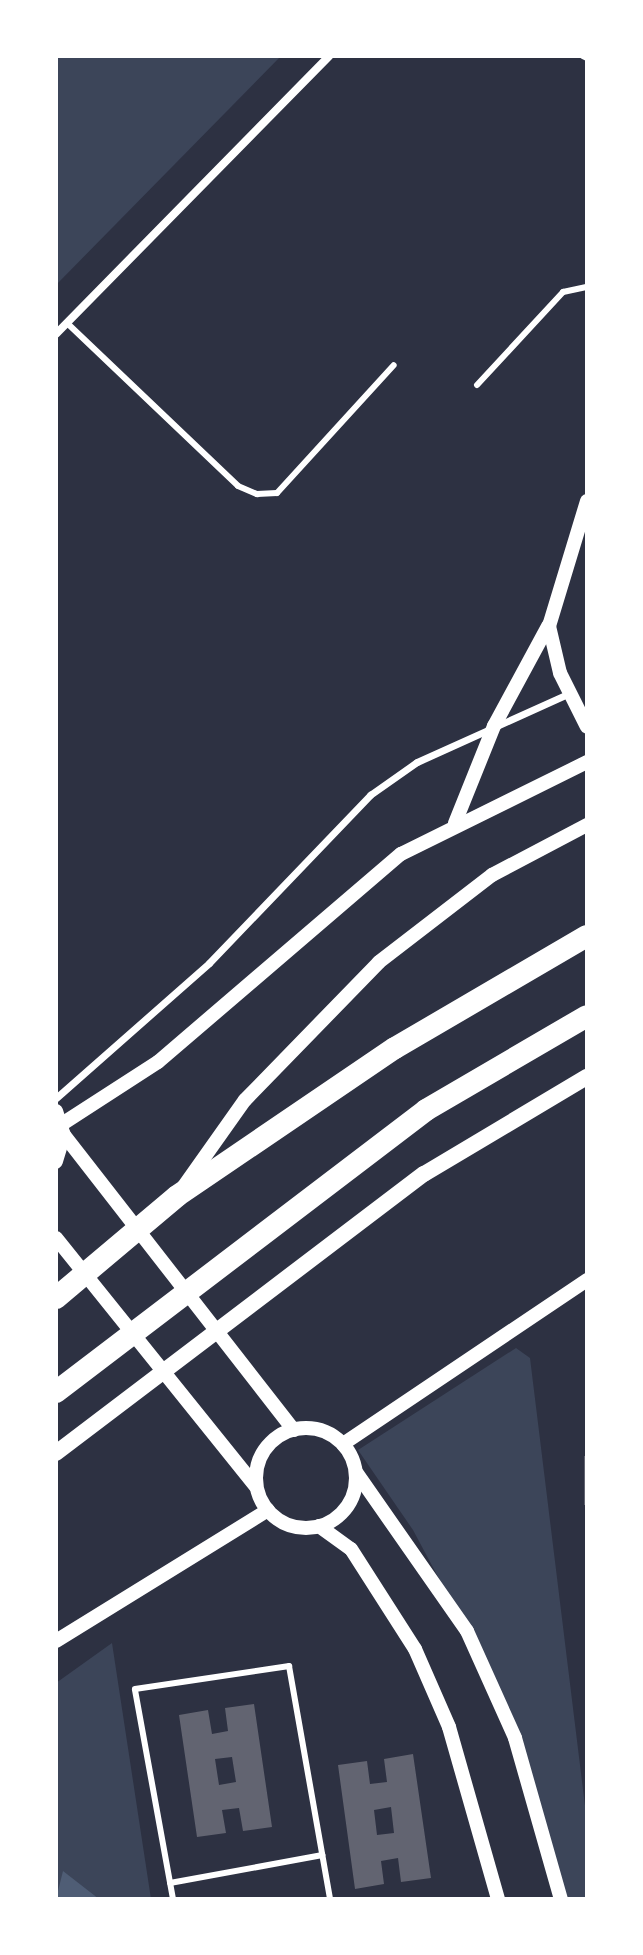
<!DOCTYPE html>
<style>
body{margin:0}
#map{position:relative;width:643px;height:1955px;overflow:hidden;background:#2d3142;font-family:"IBM Plex Sans",sans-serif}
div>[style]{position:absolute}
.green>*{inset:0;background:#3c4559}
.water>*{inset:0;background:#4f5d75}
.building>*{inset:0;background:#626471;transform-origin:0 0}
.service>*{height:6px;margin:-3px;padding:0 3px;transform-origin:3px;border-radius:3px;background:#fff}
.pedestrian>*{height:7px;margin:-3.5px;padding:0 3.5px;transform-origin:3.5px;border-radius:3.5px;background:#fff}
.minor>*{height:8px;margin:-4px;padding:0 4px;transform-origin:4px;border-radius:4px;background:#fff}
.tertiary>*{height:14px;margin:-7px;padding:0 7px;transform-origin:7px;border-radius:7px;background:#fff}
.tertiary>.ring{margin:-7px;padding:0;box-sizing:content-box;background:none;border:14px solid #fff;border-radius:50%}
.secondary>*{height:16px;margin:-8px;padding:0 8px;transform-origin:8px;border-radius:8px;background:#fff}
.trunk>*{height:22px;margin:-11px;padding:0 11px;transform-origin:11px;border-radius:11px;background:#fff}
span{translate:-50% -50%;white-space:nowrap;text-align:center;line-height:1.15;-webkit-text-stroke:7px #fff;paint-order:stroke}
.frame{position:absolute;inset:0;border:58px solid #fff;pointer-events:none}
</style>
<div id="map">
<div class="green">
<i style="clip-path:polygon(56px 56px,281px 56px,56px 285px)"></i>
<i style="clip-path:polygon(516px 1348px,530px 1358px,587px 1822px,587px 1899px,560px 1899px,515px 1738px,467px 1631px,413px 1530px,358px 1450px)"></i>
<i style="clip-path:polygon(112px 1643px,151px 1899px,56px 1899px,56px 1683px)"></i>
</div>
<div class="water">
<i style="clip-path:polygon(63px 1871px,99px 1899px,56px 1899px)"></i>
</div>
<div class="building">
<i style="left:584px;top:1456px;width:3px;height:49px"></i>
<i style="clip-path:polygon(evenodd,254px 1704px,272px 1827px,243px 1831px,239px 1808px,222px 1810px,226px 1833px,197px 1837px,179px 1715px,208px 1710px,212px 1734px,228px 1731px,225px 1708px,254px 1704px,232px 1757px,236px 1782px,219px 1785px,215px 1759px,232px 1757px)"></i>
<i style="clip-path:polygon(evenodd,413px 1754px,431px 1878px,401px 1882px,398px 1858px,381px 1861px,384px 1884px,355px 1889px,338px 1765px,367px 1761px,370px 1784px,387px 1782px,384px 1759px,413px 1754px,391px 1807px,394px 1833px,377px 1835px,374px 1810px,391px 1807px)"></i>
</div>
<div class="service">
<i style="left:583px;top:56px;width:4px;rotate:27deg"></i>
<i style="left:67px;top:323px;width:236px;rotate:43.6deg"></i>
<i style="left:238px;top:486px;width:21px;rotate:23deg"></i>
<i style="left:257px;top:494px;width:20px;rotate:-3deg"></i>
<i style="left:277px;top:493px;width:173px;rotate:-47.6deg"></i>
<i style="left:477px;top:385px;width:127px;rotate:-47.2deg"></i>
<i style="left:563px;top:292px;width:25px;rotate:-12deg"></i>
<i style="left:170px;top:1883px;width:155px;rotate:-10.4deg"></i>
<i style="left:173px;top:1899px;width:213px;rotate:-100.3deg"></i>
<i style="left:135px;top:1689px;width:156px;rotate:-8.5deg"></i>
<i style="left:289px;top:1666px;width:237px;rotate:80deg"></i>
</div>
<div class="pedestrian">
<i style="left:56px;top:1098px;width:204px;rotate:-41.4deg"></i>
<i style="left:209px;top:963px;width:233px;rotate:-46.2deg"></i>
<i style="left:370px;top:795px;width:57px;rotate:-35.1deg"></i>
<i style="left:417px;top:762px;width:168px;rotate:-24.3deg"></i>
</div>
<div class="minor">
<i style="left:56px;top:334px;width:390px;rotate:-45.5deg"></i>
</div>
<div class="tertiary">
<i style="left:587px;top:501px;width:131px;rotate:106.9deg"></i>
<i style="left:549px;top:626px;width:48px;rotate:76.8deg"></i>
<i style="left:560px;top:673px;width:60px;rotate:63.4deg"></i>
<i style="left:455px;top:823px;width:105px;rotate:-68.1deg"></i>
<i style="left:494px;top:726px;width:114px;rotate:-61.6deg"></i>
<i style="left:56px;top:1111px;width:25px;rotate:72deg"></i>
<i style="left:64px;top:1135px;width:28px;rotate:107deg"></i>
<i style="left:62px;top:1124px;width:114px;rotate:-32.9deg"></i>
<i style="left:158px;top:1062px;width:320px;rotate:-40.6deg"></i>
<i style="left:401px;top:854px;width:208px;rotate:-26.3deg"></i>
<i style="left:64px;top:1135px;width:374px;rotate:52.1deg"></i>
<i style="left:184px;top:1186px;width:105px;rotate:-54.7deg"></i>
<i style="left:245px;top:1100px;width:192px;rotate:-45.8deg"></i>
<i style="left:379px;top:962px;width:143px;rotate:-37.6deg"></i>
<i style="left:492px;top:875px;width:107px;rotate:-27.8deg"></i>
<i style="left:56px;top:1238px;width:319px;rotate:51.2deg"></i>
<i class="ring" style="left:256px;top:1428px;width:86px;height:86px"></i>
<i style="left:343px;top:1444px;width:294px;rotate:-33.9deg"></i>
<i style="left:356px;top:1472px;width:194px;rotate:55.1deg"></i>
<i style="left:467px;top:1631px;width:117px;rotate:65.8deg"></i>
<i style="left:515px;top:1738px;width:167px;rotate:74.1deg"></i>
<i style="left:319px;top:1526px;width:39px;rotate:36deg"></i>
<i style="left:351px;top:1549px;width:119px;rotate:57.4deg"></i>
<i style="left:415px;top:1649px;width:85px;rotate:66.4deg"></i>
<i style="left:449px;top:1727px;width:179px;rotate:74.1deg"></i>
<i style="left:56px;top:1641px;width:249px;rotate:-31.7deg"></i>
</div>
<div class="secondary">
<i style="left:56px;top:1453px;width:462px;rotate:-37.2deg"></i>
<i style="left:424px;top:1174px;width:190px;rotate:-30.8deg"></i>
</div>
<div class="trunk">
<i style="left:56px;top:1298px;width:158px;rotate:-40.1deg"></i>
<i style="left:177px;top:1196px;width:263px;rotate:-34.2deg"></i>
<i style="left:395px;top:1048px;width:222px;rotate:-30.3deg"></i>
<i style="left:56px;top:1392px;width:465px;rotate:-37.3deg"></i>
<i style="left:426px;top:1110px;width:186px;rotate:-30.3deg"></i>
</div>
<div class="frame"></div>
</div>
